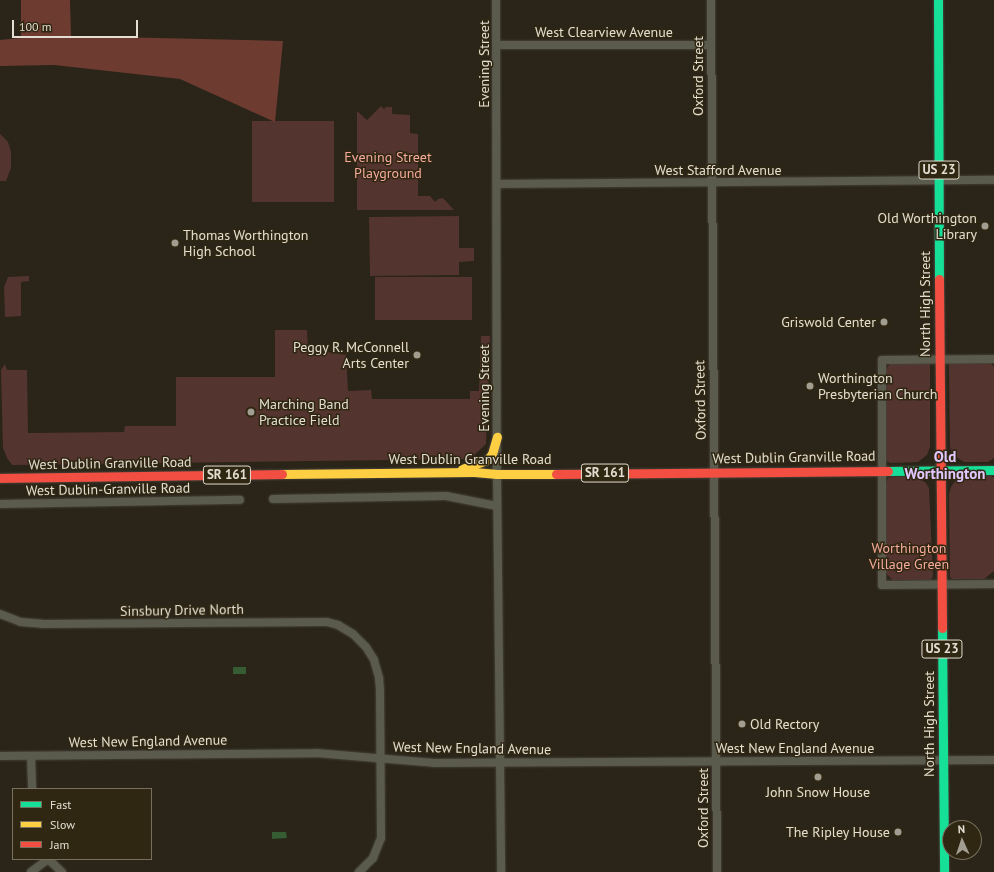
<!DOCTYPE html>
<html>
<head>
<meta charset="utf-8">
<style>
  body { margin:0 }
  #map { position:relative; width:994px; height:872px; overflow:hidden; background:#2a2419; font-family:"PT Sans",sans-serif }
  div>[style] { position:absolute }
  .green>* { inset:0; background:#54342e; transform-origin:0 0 }
  .forest>* { inset:0; background:#6e3b30 }
  .water>* { inset:0; background:#355c33; transform-origin:0 0 }
  .roads { filter:drop-shadow(0 0 1px #464138) drop-shadow(0 0 1px #464138) }
  .street>* { height:8px; margin:-4px; padding:0 4px; transform-origin:4px; border-radius:4px; background:#5a5b4c }
  .fast>* { height:9px; margin:-4.5px; padding:0 4.5px; transform-origin:4.5px; border-radius:4.5px; background:#16e098 }
  .slow>* { height:9px; margin:-4.5px; padding:0 4.5px; transform-origin:4.5px; border-radius:4.5px; background:#ffcf43 }
  .jam>* { height:9px; margin:-4.5px; padding:0 4.5px; transform-origin:4.5px; border-radius:4.5px; background:#f24e42 }
  .dots>* { width:11px; height:11px; translate:-50% -50%; box-sizing:border-box; border:2px solid #302713; border-radius:50% }
  span { translate:-50% -50%; white-space:nowrap; text-align:center; line-height:1.15; -webkit-text-stroke:3px #302713; paint-order:stroke }
  .shield-label span { padding:1px 3px; background:#302713; border:1px solid; border-radius:3px; -webkit-text-stroke-width:0 }
  .shield-label { font-size:13px; color:#e3ded1; font-weight:700 }
  .street-label { font-size:14px; color:#e3ded1 }
  .park-label { font-size:14px; color:#f5aa9c }
  .poi-label { font-size:14px; color:#e3ded1 }
  .right { translate:-100% -50%; text-align:right }
  .left { translate:0 -50%; text-align:left }
  .neighbourhood-label { font-size:15px; color:#e1c7fe; font-weight:700 }
  .legend { position:absolute; left:12px; top:788px; width:140px; height:72px; box-sizing:border-box; background:#302713; border:1px solid #78705f; margin:0; padding:5px 7px; list-style:none; font-size:12px; color:#e3ded1 }
  .legend li { display:flex; align-items:center; gap:8px; height:20px }
  .legend b { width:20px; border:1px solid #78705f }
  .north { position:absolute; left:942px; top:820px; width:40px; height:40px; box-sizing:border-box; background:#302713; border:1px solid #78705f; border-radius:50%; rotate:357deg; font-size:11px; font-weight:700; line-height:16px; text-align:center; color:#e3ded1 }
  .north::after { content:''; display:block; margin:auto; width:14px; height:18px; background:#a29d91; clip-path:polygon(50% 0,100% 100%,50% 72%,0 100%) }
  .scale { position:absolute; left:12px; top:20px; width:126px; height:18px; box-sizing:border-box; border:2px solid #e3ded1; border-top:0; padding-left:5px; font-size:12px; line-height:14px; white-space:nowrap; color:#e3ded1; -webkit-text-stroke:3px #302713; paint-order:stroke }
</style>
</head>
<body>
<div id="map">
  <div class="green">
    <i style="clip-path:polygon(381px 106px,384px 109px,386px 107px,392px 107px,392px 114px,410px 115px,410px 133px,418px 134px,418px 196px,430px 196px,435px 202px,438px 199px,443px 198px,454px 210px,357px 210px,357px 111px,367px 120px)"></i>
    <i style="left:252px;top:121px;width:82px;height:81px"></i>
    <i style="clip-path:polygon(0 134px,8px 142px,11px 152px,11px 168px,6px 181px,0 181px)"></i>
    <i style="clip-path:polygon(459px 216px,459px 248px,474px 248px,474px 261px,459px 262px,459px 275px,370px 276px,369px 217px)"></i>
    <i style="clip-path:polygon(29px 276px,29px 281px,21px 282px,21px 316px,5px 317px,4px 287px,8px 277px)"></i>
    <i style="left:472px;top:277px;width:43px;height:97px;rotate:90deg"></i>
    <i style="clip-path:polygon(275px 330px,307px 330px,308px 349px,346px 355px,348px 391px,371px 390px,372px 399px,470px 399px,470px 391px,479px 391px,481px 336px,490px 336px,486px 444px,470px 459px,12px 465px,7px 458px,3px 448px,1px 370px,5px 364px,7px 370px,27px 370px,28px 433px,124px 432px,125px 426px,176px 426px,176px 377px,275px 377px)"></i>
    <i style="clip-path:polygon(990px 362px,994px 367px,994px 458px,988px 462px,964px 462px,953px 455px,950px 447px,949px 363px)"></i>
    <i style="clip-path:polygon(891px 363px,929px 363px,930px 364px,930px 447px,927px 455px,918px 462px,890px 463px,886px 460px,886px 369px)"></i>
    <i style="clip-path:polygon(991px 476px,994px 478px,994px 571px,984px 579px,952px 579px,950px 577px,949px 494px,951px 487px,955px 481px,961px 477px)"></i>
    <i style="clip-path:polygon(891px 477px,917px 477px,926px 483px,929px 488px,933px 576px,931px 580px,892px 580px,886px 573px,886px 483px,888px 478px)"></i>
  </div>
  <div class="forest">
    <i style="clip-path:polygon(21px 0,70px 0,71px 36px,283px 41px,275px 122px,180px 79px,54px 65px,0 66px,0 40px,21px 38px)"></i>
  </div>
  <div class="water">
    <i style="left:233px;top:667px;width:13px;height:7px"></i>
    <i style="clip-path:polygon(272px 832px,286px 832px,287px 838px,272px 839px)"></i>
  </div>
  <div class="roads">
    <div class="street">
      <i style="left:496px;top:0;width:474px;rotate:89.9deg"></i>
      <i style="left:497px;top:474px;width:398px;rotate:89.4deg"></i>
      <i style="left:711px;top:0;width:872px;rotate:89.61deg"></i>
      <i style="left:497px;top:45px;width:214px"></i>
      <i style="left:497px;top:184px;width:497px;rotate:-0.5deg"></i>
      <i style="left:994px;top:359px;width:112px;rotate:179.5deg"></i>
      <i style="left:882px;top:360px;width:225px;rotate:90deg"></i>
      <i style="left:882px;top:585px;width:112px;rotate:-0.5deg"></i>
      <i style="left:273px;top:499px;width:173px;rotate:-1deg"></i>
      <i style="left:446px;top:496px;width:52px;rotate:11.1deg"></i>
      <i style="left:0;top:504px;width:240px;rotate:-1deg"></i>
      <i style="left:0;top:614px;width:22px;rotate:21deg"></i>
      <i style="left:21px;top:622px;width:21px;rotate:5deg"></i>
      <i style="left:42px;top:624px;width:285px;rotate:-0.4deg"></i>
      <i style="left:327px;top:622px;width:11px;rotate:15deg"></i>
      <i style="left:338px;top:625px;width:17px;rotate:31deg"></i>
      <i style="left:353px;top:634px;width:18px;rotate:45deg"></i>
      <i style="left:366px;top:647px;width:15px;rotate:58deg"></i>
      <i style="left:374px;top:660px;width:19px;rotate:74deg"></i>
      <i style="left:379px;top:678px;width:12px;rotate:85deg"></i>
      <i style="left:380px;top:690px;width:148px;rotate:89.6deg"></i>
      <i style="left:381px;top:838px;width:22px;rotate:112deg"></i>
      <i style="left:373px;top:858px;width:20px;rotate:135deg"></i>
      <i style="left:0;top:756px;width:316px;rotate:-0.5deg"></i>
      <i style="left:316px;top:753px;width:118px;rotate:4.8deg"></i>
      <i style="left:434px;top:763px;width:560px;rotate:-0.31deg"></i>
      <i style="left:31px;top:756px;width:33px;rotate:88deg"></i>
      <i style="left:31px;top:872px;width:21px;rotate:-37deg"></i>
      <i style="left:48px;top:859px;width:19px;rotate:43deg"></i>
    </div>
    <div class="fast">
      <i style="left:938px;top:0;width:279px;rotate:89.8deg"></i>
      <i style="left:888px;top:471px;width:106px;rotate:-0.5deg"></i>
      <i style="left:942px;top:628px;width:244px;rotate:89.5deg"></i>
    </div>
    <div class="slow">
      <i style="left:462px;top:469px;width:27px;rotate:-20deg"></i>
      <i style="left:487px;top:460px;width:8px;rotate:-50deg"></i>
      <i style="left:492px;top:454px;width:18px;rotate:-74deg"></i>
      <i style="left:282px;top:474px;width:192px;rotate:-0.6deg"></i>
      <i style="left:474px;top:472px;width:23px;rotate:5deg"></i>
      <i style="left:497px;top:474px;width:59px"></i>
    </div>
    <div class="jam">
      <i style="left:939px;top:279px;width:349px;rotate:89.5deg"></i>
      <i style="left:556px;top:474px;width:332px;rotate:-0.5deg"></i>
      <i style="left:0;top:478px;width:282px;rotate:-0.8deg"></i>
    </div>
  </div>
  <div class="dots">
    <i style="left:985px;top:226px;background:#a29d91"></i>
    <i style="left:175px;top:243px;background:#a29d91"></i>
    <i style="left:884px;top:322px;background:#a29d91"></i>
    <i style="left:417px;top:355px;background:#a29d91"></i>
    <i style="left:810px;top:386px;background:#a29d91"></i>
    <i style="left:251px;top:412px;background:#a29d91"></i>
    <i style="left:742px;top:724px;background:#a29d91"></i>
    <i style="left:818px;top:777px;background:#a29d91"></i>
    <i style="left:898px;top:832px;background:#a29d91"></i>
  </div>
  <div class="shield-label">
    <span style="left:939px;top:170px">US 23</span>
    <span style="left:605px;top:473px">SR 161</span>
    <span style="left:227px;top:475px">SR 161</span>
    <span style="left:942px;top:649px">US 23</span>
  </div>
  <div class="street-label">
    <span style="left:604px;top:32px">West Clearview Avenue</span>
    <span style="left:484px;top:64px;rotate:-90deg">Evening Street</span>
    <span style="left:698px;top:76px;rotate:-90deg">Oxford Street</span>
    <span style="left:718px;top:170px">West Stafford Avenue</span>
    <span style="left:925px;top:304px;rotate:-90deg">North High Street</span>
    <span style="left:484px;top:388px;rotate:-90deg">Evening Street</span>
    <span style="left:700px;top:400px;rotate:-91deg">Oxford Street</span>
    <span style="left:794px;top:457px;rotate:-1deg">West Dublin Granville Road</span>
    <span style="left:470px;top:459px">West Dublin Granville Road</span>
    <span style="left:110px;top:463px;rotate:-1deg">West Dublin Granville Road</span>
    <span style="left:108px;top:489px;rotate:-1deg">West Dublin-Granville Road</span>
    <span style="left:182px;top:610px;rotate:-1deg">Sinsbury Drive North</span>
    <span style="left:929px;top:724px;rotate:-90deg">North High Street</span>
    <span style="left:148px;top:741px;rotate:-1deg">West New England Avenue</span>
    <span style="left:472px;top:748px;rotate:1deg">West New England Avenue</span>
    <span style="left:795px;top:748px">West New England Avenue</span>
    <span style="left:703px;top:808px;rotate:-90deg">Oxford Street</span>
  </div>
  <div class="park-label">
    <span style="left:388px;top:165px">Evening Street<br>Playground</span>
    <span style="left:909px;top:556px">Worthington<br>Village Green</span>
  </div>
  <div class="poi-label">
    <span class="right" style="left:977px;top:226px">Old Worthington<br>Library</span>
    <span class="left" style="left:183px;top:243px">Thomas Worthington<br>High School</span>
    <span class="right" style="left:876px;top:322px">Griswold Center</span>
    <span class="right" style="left:409px;top:355px">Peggy R. McConnell<br>Arts Center</span>
    <span class="left" style="left:818px;top:386px">Worthington<br>Presbyterian Church</span>
    <span class="left" style="left:259px;top:412px">Marching Band<br>Practice Field</span>
    <span class="left" style="left:750px;top:724px">Old Rectory</span>
    <span style="left:818px;top:792px">John Snow House</span>
    <span class="right" style="left:890px;top:832px">The Ripley House</span>
  </div>
  <div class="neighbourhood-label">
    <span style="left:945px;top:465px">Old<br>Worthington</span>
  </div>
  <ul class="legend">
  <li><b style="height:5px;background:#16e098"></b>Fast</li>
  <li><b style="height:5px;background:#ffcf43"></b>Slow</li>
  <li><b style="height:5px;background:#f24e42"></b>Jam</li>
  </ul>
  <div class="north">N</div>
  <div class="scale">100 m</div>
</div>
</body>
</html>
